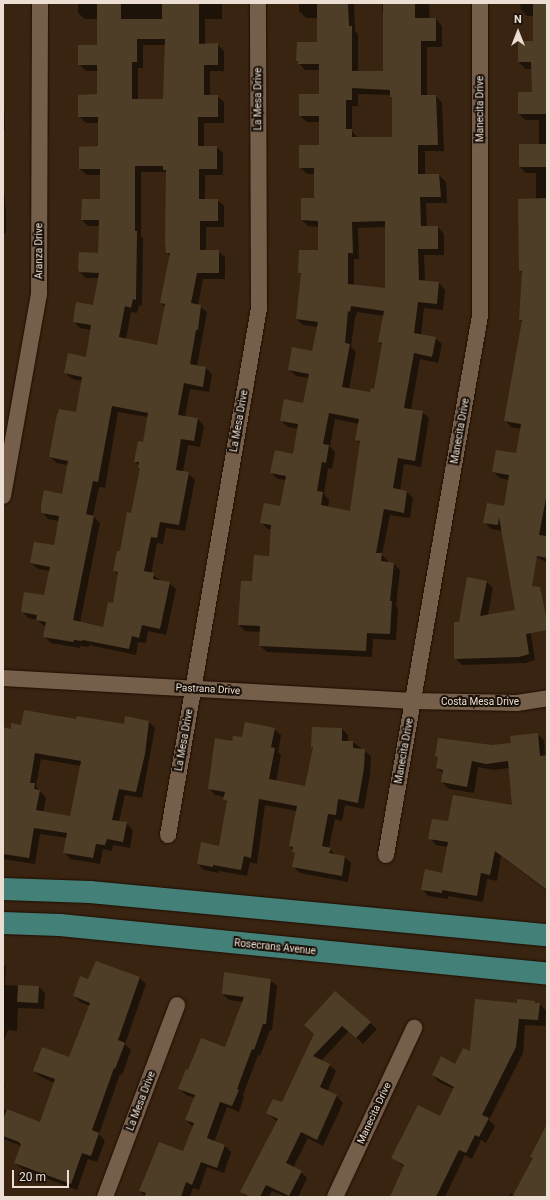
<!DOCTYPE html>
<html>
<head>
<meta charset="utf-8">
<style>
  body { margin:0 }
  #map { position:relative; width:550px; height:1200px; overflow:hidden; background:#392412; font-family:Roboto,sans-serif }
  div>[style] { position:absolute }
  .shadow>* { inset:0; background:#0007; transform-origin:0 0 }
  .building>* { inset:0; background:#4f3e27; transform-origin:0 0 }
  .roads { filter:drop-shadow(0 0 1px #1f0d00) drop-shadow(0 0 1px #1f0d00) }
  .minor>* { height:16px; margin:-8px; padding:0 8px; transform-origin:8px; border-radius:8px; background:#755e4a }
  .primary>* { height:22px; margin:-11px; padding:0 11px; transform-origin:11px; border-radius:11px; background:#438078 }
  span { translate:-50% -50%; white-space:nowrap; text-align:center; line-height:1.15; -webkit-text-stroke:4px #191008; paint-order:stroke }
  .street-label { font-size:10px; color:#ecded3 }
  .frame { position:absolute; inset:0; border:4px solid #ecded3; pointer-events:none }
  .north { position:absolute; left:498px; top:12px; width:40px; height:40px; -webkit-text-stroke:3px #191008; paint-order:stroke; rotate:0deg; font-size:11px; font-weight:700; line-height:16px; text-align:center; color:#ecded3 }
  .north::after { content:''; display:block; margin:auto; width:14px; height:18px; background:#ecded3; clip-path:polygon(50% 0,100% 100%,50% 72%,0 100%) }
  .scale { position:absolute; left:12px; top:1170px; width:57px; height:18px; box-sizing:border-box; border:2px solid #ecded3; border-top:0; padding-left:5px; font-size:12px; line-height:14px; white-space:nowrap; color:#ecded3; -webkit-text-stroke:3px #191008; paint-order:stroke }
</style>
</head>
<body>
<div id="map">
  <div class="shadow">
    <i style="left:3px;top:3px;width:1px;height:21px"></i>
    <i style="clip-path:polygon(evenodd,78px 3px,222px 3px,222px 19px,205px 19px,205px 45px,217px 44px,224px 51px,224px 71px,210px 71px,210px 96px,217px 96px,224px 102px,224px 123px,204px 123px,204px 147px,217px 147px,223px 153px,223px 175px,205px 175px,205px 200px,217px 200px,224px 206px,224px 227px,206px 227px,206px 251px,218px 251px,225px 257px,225px 279px,203px 279px,198px 305px,207px 312px,197px 366px,206px 368px,212px 374px,209px 392px,190px 389px,185px 417px,198px 419px,204px 426px,200px 447px,188px 445px,183px 472px,188px 473px,195px 480px,185px 531px,166px 528px,163px 544px,157px 543px,151px 574px,160px 580px,169px 583px,176px 589px,166px 635px,148px 631px,146px 643px,138px 642px,136px 655px,89px 645px,89px 647px,80px 646px,80px 648px,51px 643px,44px 636px,46px 627px,37px 620px,28px 618px,22px 611px,45px 596px,50px 571px,38px 569px,31px 563px,55px 546px,59px 521px,48px 519px,42px 512px,63px 495px,68px 465px,57px 463px,50px 457px,76px 413px,82px 381px,72px 379px,65px 373px,87px 358px,91px 330px,80px 328px,74px 322px,94px 306px,99px 278px,86px 278px,80px 272px,99px 254px,100px 226px,88px 226px,82px 220px,101px 200px,101px 175px,87px 175px,80px 169px,99px 147px,99px 123px,86px 123px,79px 116px,98px 95px,98px 71px,86px 71px,79px 64px,98px 46px,98px 19px,85px 19px,78px 13px,78px 3px,143px 45px,166px 45px,164px 100px,138px 100px,138px 68px,143px 68px,143px 45px,78px 3px,141px 172px,167px 172px,167px 253px,170px 256px,161px 303px,165px 307px,158px 347px,126px 339px,131px 312px,137px 313px,139px 305px,142px 306px,143px 238px,141px 236px,141px 172px,78px 3px,118px 412px,148px 417px,144px 444px,135px 461px,141px 469px,132px 514px,114px 571px,119px 575px,114px 604px,104px 629px,80px 623px,100px 523px,93px 516px,99px 487px,105px 488px,118px 412px)"></i>
    <i style="clip-path:polygon(evenodd,299px 3px,354px 3px,355px 31px,358px 34px,358px 72px,384px 72px,384px 13px,382px 11px,382px 3px,429px 3px,430px 19px,436px 19px,442px 26px,442px 47px,427px 47px,427px 96px,436px 96px,442px 103px,444px 151px,425px 151px,425px 175px,439px 175px,446px 182px,447px 203px,426px 203px,427px 227px,438px 227px,444px 234px,444px 255px,424px 255px,425px 282px,439px 283px,445px 290px,443px 310px,424px 308px,421px 335px,435px 338px,442px 344px,438px 363px,420px 359px,411px 410px,422px 412px,429px 418px,421px 467px,404px 464px,400px 491px,407px 492px,413px 498px,410px 518px,390px 515px,382px 555px,388px 561px,388px 563px,394px 564px,400px 570px,396px 606px,398px 608px,396px 640px,373px 639px,372px 657px,267px 652px,260px 646px,261px 632px,245px 631px,239px 625px,253px 582px,270px 557px,272px 529px,268px 529px,261px 522px,281px 507px,286px 480px,278px 479px,271px 473px,294px 455px,299px 429px,288px 427px,281px 421px,304px 404px,309px 378px,296px 376px,289px 370px,313px 352px,318px 327px,303px 325px,297px 319px,302px 275px,299px 272px,319px 251px,319px 227px,308px 226px,302px 220px,315px 199px,315px 174px,307px 174px,300px 167px,320px 146px,320px 122px,307px 122px,300px 116px,320px 95px,320px 70px,305px 70px,297px 61px,318px 43px,318px 18px,306px 18px,299px 11px,299px 3px,358px 94px,391px 95px,393px 99px,393px 138px,358px 138px,352px 131px,352px 106px,358px 106px,358px 94px,299px 3px,386px 227px,386px 290px,354px 286px,354px 259px,359px 259px,358px 228px,386px 227px,299px 3px,357px 312px,384px 316px,379px 342px,383px 346px,375px 390px,371px 393px,349px 389px,356px 352px,351px 347px,355px 317px,356px 317px,357px 312px,299px 3px,335px 419px,359px 424px,356px 439px,361px 444px,351px 512px,328px 507px,329px 500px,324px 494px,328px 468px,332px 469px,335px 452px,330px 447px,335px 419px)"></i>
    <i style="clip-path:polygon(520px 3px,547px 3px,547px 563px,539px 558px,513px 563px,502px 531px,491px 529px,484px 522px,504px 507px,509px 480px,500px 478px,493px 472px,517px 454px,522px 429px,511px 427px,505px 420px,522px 322px,520px 320px,523px 274px,520px 271px,536px 200px,536px 173px,526px 173px,520px 167px,539px 145px,539px 120px,525px 120px,519px 114px,519px 93px,533px 93px,532px 69px,525px 69px,519px 62px,519px 42px,534px 42px,534px 16px,527px 16px,521px 10px)"></i>
    <i style="clip-path:polygon(3px 80px,5px 130px,3px 130px)"></i>
    <i style="clip-path:polygon(3px 181px,6px 212px,6px 233px,3px 233px)"></i>
    <i style="clip-path:polygon(487px 582px,493px 588px,488px 615px,528px 616px,535px 660px,526px 663px,462px 665px,455px 658px,460px 623px)"></i>
    <i style="clip-path:polygon(evenodd,77px 720px,125px 725px,149px 722px,155px 728px,142px 798px,125px 795px,119px 822px,126px 823px,133px 830px,130px 848px,113px 845px,112px 851px,103px 849px,100px 864px,70px 859px,64px 852px,67px 838px,40px 834px,35px 864px,3px 859px,3px 728px,12px 730px,22px 726px,77px 720px,41px 759px,81px 766px,70px 817px,43px 813px,46px 798px,36px 786px,41px 759px)"></i>
    <i style="clip-path:polygon(274px 729px,281px 735px,278px 752px,281px 755px,276px 782px,306px 787px,313px 748px,312px 746px,342px 729px,348px 735px,348px 742px,353px 742px,371px 756px,370px 775px,364px 809px,345px 805px,342px 821px,335px 819px,329px 848px,336px 856px,345px 857px,351px 863px,348px 882px,300px 873px,293px 866px,295px 854px,290px 846px,297px 811px,265px 805px,257px 864px,250px 862px,247px 876px,219px 871px,219px 873px,204px 870px,198px 864px,220px 847px,228px 803px,224px 800px,225px 797px,215px 795px,209px 788px,232px 742px)"></i>
    <i style="clip-path:polygon(537px 734px,544px 740px,545px 756px,547px 756px,547px 891px,501px 856px,497px 881px,487px 879px,483px 902px,448px 896px,448px 899px,428px 896px,422px 889px,443px 874px,448px 847px,436px 845px,430px 838px,449px 822px,513px 807px,509px 768px,493px 770px,478px 767px,474px 793px,449px 789px,442px 782px,444px 774px,437px 768px,439px 758px,436px 756px,512px 744px)"></i>
    <i style="clip-path:polygon(3px 963px,6px 967px,5px 985px,39px 987px,45px 993px,44px 1009px,18px 1008px,17px 1031px,8px 1030px,3px 1043px)"></i>
    <i style="clip-path:polygon(97px 963px,140px 978px,146px 984px,125px 1044px,131px 1050px,122px 1075px,120px 1074px,99px 1134px,105px 1141px,97px 1162px,88px 1159px,77px 1190px,22px 1169px,15px 1163px,22px 1146px,3px 1139px,3px 1109px,41px 1123px,55px 1083px,41px 1077px,34px 1071px,70px 1058px,90px 1006px,80px 1002px,74px 996px,89px 980px)"></i>
    <i style="clip-path:polygon(270px 980px,277px 986px,272px 1030px,270px 1030px,260px 1056px,258px 1055px,243px 1095px,244px 1097px,239px 1112px,227px 1107px,214px 1142px,225px 1146px,231px 1152px,224px 1173px,207px 1167px,199px 1190px,193px 1188px,190px 1197px,145px 1197px,140px 1191px,184px 1152px,193px 1127px,186px 1120px,195px 1098px,186px 1095px,179px 1088px,189px 1071px,226px 1048px,243px 1002px,229px 1000px,223px 994px)"></i>
    <i style="clip-path:polygon(335px 993px,377px 1029px,363px 1044px,349px 1031px,321px 1061px,329px 1065px,336px 1071px,327px 1092px,337px 1096px,343px 1103px,323px 1146px,308px 1138px,293px 1168px,301px 1172px,307px 1178px,298px 1197px,286px 1197px,272px 1191px,269px 1197px,246px 1197px,241px 1192px,278px 1122px,267px 1113px,282px 1103px)"></i>
    <i style="clip-path:polygon(535px 1002px,540px 1004px,546px 1011px,545px 1026px,525px 1025px,523px 1053px,489px 1120px,495px 1126px,486px 1143px,481px 1140px,472px 1159px,465px 1155px,445px 1197px,391px 1197px,404px 1167px,393px 1158px,440px 1117px,454px 1089px,439px 1082px,433px 1075px,455px 1065px,470px 1052px,518px 1004px)"></i>
    <i style="clip-path:polygon(3px 1083px,5px 1085px,3px 1091px)"></i>
    <i style="clip-path:polygon(547px 1131px,547px 1197px,508px 1197px,511px 1193px,514px 1195px,534px 1159px,531px 1157px)"></i>
  </div>
  <div class="building">
    <i style="clip-path:polygon(evenodd,97px 3px,121px 3px,121px 19px,162px 19px,162px 3px,199px 3px,199px 44px,218px 43px,218px 65px,204px 65px,204px 95px,218px 95px,218px 117px,198px 117px,198px 146px,217px 146px,217px 169px,199px 169px,199px 199px,218px 199px,218px 221px,200px 221px,200px 250px,219px 250px,219px 273px,197px 273px,191px 303px,201px 305px,198px 330px,196px 330px,190px 364px,206px 367px,203px 387px,184px 383px,178px 415px,198px 418px,194px 441px,181px 439px,176px 470px,189px 472px,179px 525px,160px 522px,157px 538px,151px 537px,144px 571px,154px 573px,153px 579px,170px 582px,160px 629px,142px 625px,139px 638px,132px 636px,129px 649px,83px 640px,82px 641px,74px 640px,73px 642px,43px 637px,46px 622px,36px 620px,37px 615px,21px 612px,24px 592px,44px 595px,50px 567px,30px 563px,34px 542px,54px 545px,59px 516px,41px 513px,41px 506px,44px 490px,62px 494px,68px 461px,49px 457px,57px 414px,58px 414px,59px 409px,76px 412px,82px 377px,64px 373px,68px 353px,86px 357px,91px 325px,73px 322px,76px 302px,93px 305px,99px 273px,79px 272px,78px 268px,79px 252px,98px 253px,99px 220px,81px 220px,82px 199px,100px 199px,100px 169px,79px 169px,79px 147px,98px 146px,98px 117px,78px 117px,78px 95px,97px 94px,97px 65px,78px 65px,78px 45px,97px 45px,97px 3px,137px 39px,165px 39px,163px 99px,132px 99px,132px 62px,137px 62px,137px 39px,97px 3px,135px 166px,163px 166px,163px 170px,166px 170px,165px 241px,166px 253px,170px 253px,160px 303px,165px 304px,157px 345px,119px 337px,125px 306px,131px 308px,133px 299px,136px 300px,137px 231px,135px 231px,135px 166px,97px 3px,112px 406px,148px 413px,143px 442px,138px 441px,134px 462px,139px 462px,138px 468px,140px 468px,131px 513px,127px 512px,120px 551px,117px 551px,113px 571px,118px 572px,113px 603px,108px 602px,103px 627px,73px 620px,94px 516px,86px 514px,93px 481px,98px 482px,112px 406px)"></i>
    <i style="clip-path:polygon(evenodd,317px 3px,348px 3px,349px 26px,352px 26px,352px 71px,383px 71px,383px 3px,415px 3px,415px 18px,436px 18px,436px 41px,421px 41px,421px 95px,436px 95px,438px 145px,418px 145px,418px 174px,439px 174px,441px 197px,420px 197px,421px 226px,438px 226px,438px 249px,418px 249px,419px 280px,439px 282px,437px 304px,418px 302px,414px 333px,436px 337px,432px 357px,414px 353px,404px 408px,423px 411px,415px 461px,398px 458px,393px 488px,407px 491px,404px 513px,384px 509px,376px 553px,382px 553px,381px 561px,394px 563px,390px 601px,392px 601px,390px 634px,367px 633px,366px 651px,259px 646px,260px 626px,238px 625px,241px 581px,252px 581px,254px 555px,269px 556px,271px 525px,260px 523px,264px 503px,280px 506px,286px 476px,270px 473px,275px 450px,293px 454px,298px 424px,280px 421px,284px 399px,303px 403px,309px 374px,288px 370px,292px 347px,312px 351px,318px 322px,296px 319px,301px 273px,298px 273px,299px 250px,318px 250px,318px 221px,301px 220px,301px 198px,314px 198px,314px 168px,299px 168px,299px 145px,319px 145px,319px 116px,299px 116px,299px 94px,319px 94px,319px 64px,298px 64px,298px 61px,296px 61px,297px 42px,317px 42px,317px 3px,352px 88px,390px 90px,390px 97px,392px 97px,392px 137px,352px 137px,352px 129px,346px 129px,346px 100px,352px 100px,352px 88px,317px 3px,385px 221px,385px 288px,348px 284px,348px 253px,353px 253px,352px 222px,385px 221px,317px 3px,351px 306px,384px 311px,378px 342px,382px 343px,374px 389px,371px 388px,370px 392px,342px 387px,350px 344px,345px 343px,348px 311px,350px 312px,351px 306px,317px 3px,329px 413px,359px 419px,355px 440px,360px 441px,350px 511px,321px 505px,323px 492px,317px 491px,322px 462px,326px 463px,329px 445px,323px 444px,329px 413px)"></i>
    <i style="clip-path:polygon(533px 3px,547px 3px,547px 114px,518px 114px,518px 92px,532px 92px,531px 62px,518px 62px,518px 41px,533px 41px)"></i>
    <i style="left:519px;top:144px;width:28px;height:23px"></i>
    <i style="clip-path:polygon(547px 198px,547px 493px,539px 535px,547px 536px,547px 558px,537px 556px,532px 586px,540px 587px,547px 621px,547px 630px,526px 634px,529px 654px,519px 657px,454px 659px,454px 622px,459px 622px,467px 577px,487px 581px,480px 616px,515px 610px,499px 517px,498px 525px,483px 523px,487px 503px,504px 506px,509px 475px,492px 472px,496px 450px,516px 453px,521px 424px,504px 421px,522px 320px,519px 320px,522px 271px,519px 271px,518px 199px)"></i>
    <i style="clip-path:polygon(evenodd,24px 710px,76px 719px,77px 716px,124px 724px,125px 716px,149px 721px,145px 754px,136px 792px,119px 789px,112px 820px,127px 822px,123px 842px,107px 839px,105px 845px,96px 844px,93px 858px,63px 853px,67px 833px,34px 828px,29px 858px,3px 854px,3px 727px,11px 729px,11px 723px,21px 725px,24px 710px,35px 753px,81px 761px,70px 816px,36px 810px,40px 790px,34px 789px,35px 783px,30px 783px,35px 753px)"></i>
    <i style="clip-path:polygon(245px 722px,275px 728px,271px 747px,275px 748px,269px 779px,305px 786px,313px 747px,311px 747px,312px 727px,342px 728px,342px 741px,353px 741px,353px 748px,365px 749px,364px 768px,358px 803px,338px 799px,336px 815px,328px 814px,322px 846px,331px 848px,329px 853px,345px 856px,342px 876px,292px 867px,295px 853px,292px 852px,293px 847px,289px 846px,297px 806px,259px 799px,251px 858px,244px 856px,241px 870px,213px 865px,213px 867px,197px 864px,201px 842px,219px 846px,227px 801px,223px 800px,225px 792px,208px 789px,215px 738px,232px 741px,233px 736px,242px 737px)"></i>
    <i style="clip-path:polygon(538px 733px,540px 756px,547px 755px,547px 890px,495px 851px,490px 875px,481px 873px,477px 896px,442px 890px,442px 893px,421px 890px,425px 869px,442px 873px,448px 842px,428px 839px,432px 819px,448px 821px,453px 795px,512px 805px,508px 761px,486px 764px,472px 761px,467px 787px,441px 782px,443px 770px,436px 768px,438px 757px,435px 756px,438px 738px,492px 745px,511px 743px,510px 736px)"></i>
    <i style="clip-path:polygon(96px 961px,140px 977px,118px 1040px,125px 1043px,115px 1069px,114px 1068px,92px 1130px,99px 1133px,91px 1156px,82px 1153px,71px 1184px,14px 1163px,21px 1145px,19px 1142px,3px 1136px,3px 1120px,7px 1109px,40px 1122px,55px 1079px,33px 1071px,42px 1047px,69px 1057px,90px 1003px,73px 996px,80px 976px,88px 979px)"></i>
    <i style="clip-path:polygon(224px 972px,271px 979px,266px 1024px,263px 1024px,254px 1050px,252px 1049px,237px 1089px,239px 1090px,232px 1106px,220px 1102px,207px 1138px,225px 1145px,217px 1168px,201px 1162px,192px 1185px,186px 1182px,181px 1197px,144px 1197px,146px 1193px,139px 1191px,159px 1142px,183px 1151px,194px 1123px,185px 1120px,195px 1095px,178px 1089px,186px 1069px,188px 1070px,201px 1038px,225px 1047px,244px 997px,222px 994px)"></i>
    <i style="left:18px;top:985px;width:21px;height:17px;rotate:3deg"></i>
    <i style="clip-path:polygon(335px 991px,371px 1022px,356px 1038px,342px 1026px,313px 1056px,330px 1064px,320px 1087px,337px 1095px,317px 1140px,301px 1132px,286px 1163px,302px 1171px,289px 1196px,266px 1185px,260px 1197px,250px 1197px,240px 1192px,278px 1119px,266px 1113px,273px 1099px,282px 1102px,314px 1034px,304px 1025px)"></i>
    <i style="clip-path:polygon(475px 999px,517px 1003px,517px 999px,535px 1001px,535px 1003px,540px 1003px,538px 1020px,519px 1019px,516px 1047px,482px 1115px,489px 1118px,479px 1137px,475px 1135px,466px 1153px,459px 1150px,436px 1197px,390px 1197px,404px 1165px,391px 1158px,418px 1105px,440px 1116px,454px 1087px,432px 1075px,441px 1056px,455px 1064px,463px 1048px,470px 1051px)"></i>
    <i style="clip-path:polygon(547px 1124px,547px 1197px,512px 1197px,533px 1158px,530px 1157px)"></i>
  </div>
  <div class="roads">
    <div class="minor">
      <i style="left:3px;top:496px;width:205px;rotate:-79.9deg"></i>
      <i style="left:39px;top:294px;width:291px;rotate:-89.8deg"></i>
      <i style="left:3px;top:678px;width:411px;rotate:3.2deg"></i>
      <i style="left:413px;top:701px;width:104px;rotate:1.1deg"></i>
      <i style="left:517px;top:703px;width:30px;rotate:-9deg"></i>
      <i style="left:168px;top:835px;width:535px;rotate:-80.2deg"></i>
      <i style="left:259px;top:308px;width:305px;rotate:-90.2deg"></i>
      <i style="left:386px;top:855px;width:547px;rotate:-80.11deg"></i>
      <i style="left:480px;top:316px;width:313px;rotate:-90deg"></i>
      <i style="left:105px;top:1197px;width:205px;rotate:-69.4deg"></i>
      <i style="left:335px;top:1197px;width:187px;rotate:-64.9deg"></i>
    </div>
    <div class="primary">
      <i style="left:3px;top:889px;width:87px;rotate:2deg"></i>
      <i style="left:90px;top:892px;width:459px;rotate:5.4deg"></i>
      <i style="left:3px;top:923px;width:57px;rotate:2deg"></i>
      <i style="left:60px;top:925px;width:489px;rotate:5.7deg"></i>
    </div>
  </div>
  <div class="street-label">
    <span style="left:258px;top:99px;rotate:-90deg">La Mesa Drive</span>
    <span style="left:480px;top:109px;rotate:-90deg">Manecita Drive</span>
    <span style="left:39px;top:251px;rotate:-90deg">Aranza Drive</span>
    <span style="left:239px;top:421px;rotate:-80deg">La Mesa Drive</span>
    <span style="left:460px;top:431px;rotate:-80deg">Manecita Drive</span>
    <span style="left:208px;top:689px;rotate:3deg">Pastrana Drive</span>
    <span style="left:480px;top:702px">Costa Mesa Drive</span>
    <span style="left:184px;top:740px;rotate:-80deg">La Mesa Drive</span>
    <span style="left:404px;top:751px;rotate:-80deg">Manecita Drive</span>
    <span style="left:275px;top:947px;rotate:6deg">Rosecrans Avenue</span>
    <span style="left:141px;top:1101px;rotate:-69deg">La Mesa Drive</span>
    <span style="left:374px;top:1113px;rotate:-65deg">Manecita Drive</span>
  </div>
  <div class="frame"></div>
  <div class="north">N</div>
  <div class="scale">20 m</div>
</div>
</body>
</html>
